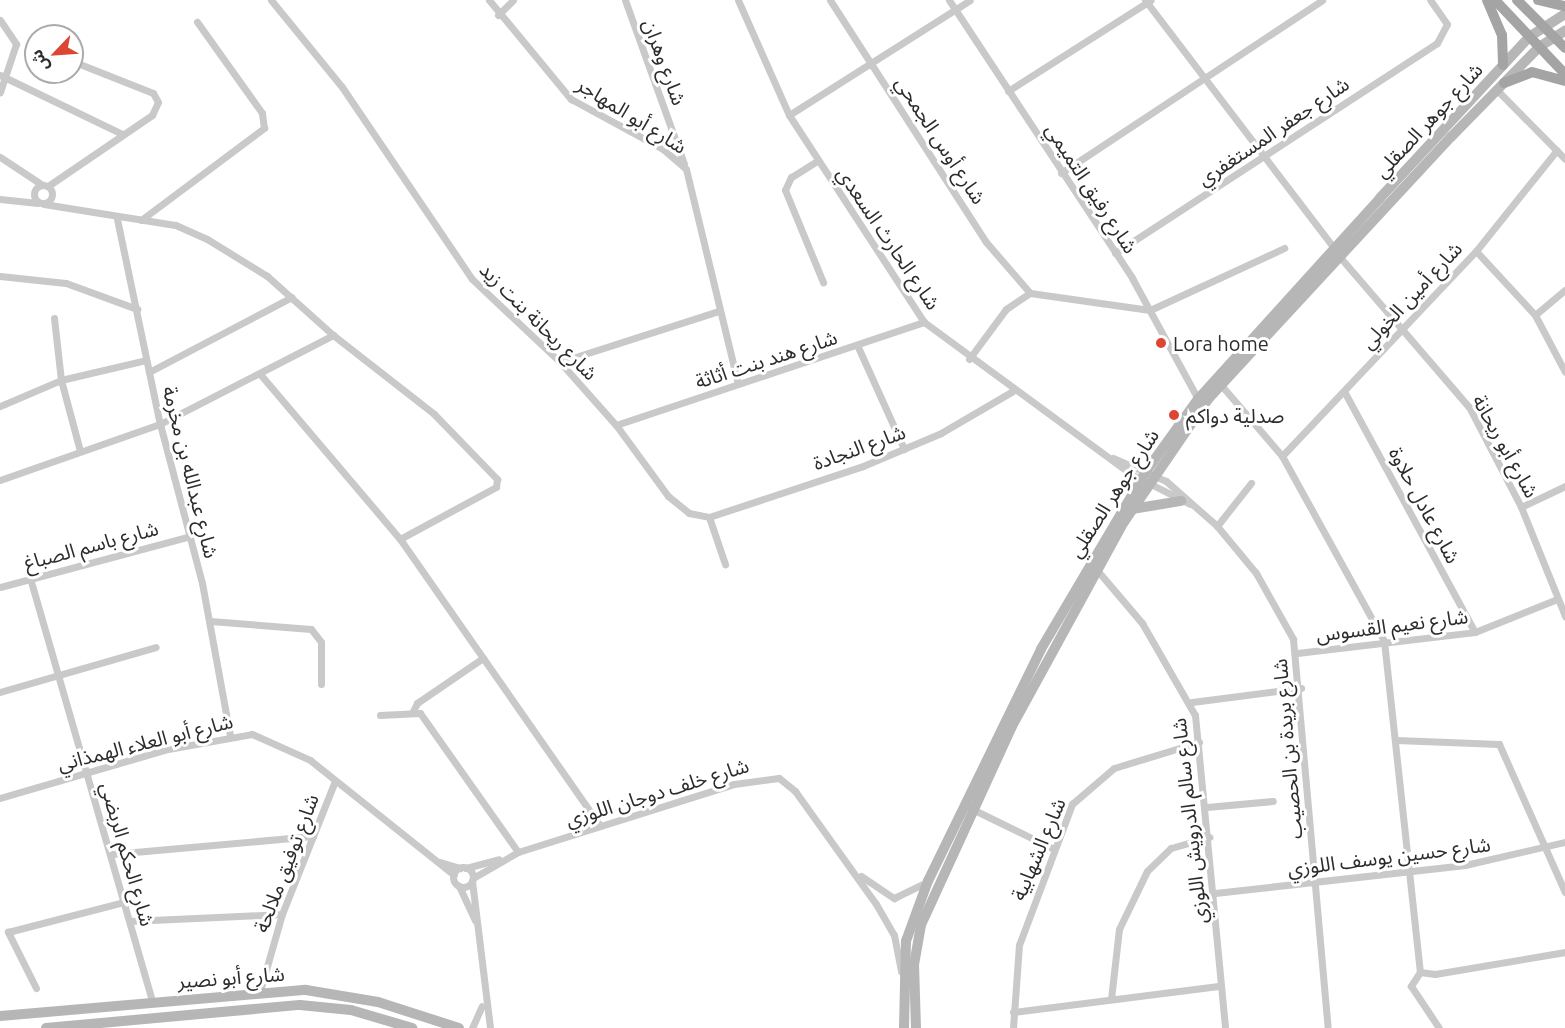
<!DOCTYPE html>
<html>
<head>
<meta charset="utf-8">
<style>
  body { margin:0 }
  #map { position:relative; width:1565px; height:1028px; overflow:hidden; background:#fff; font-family:Ubuntu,"Noto Sans Arabic",sans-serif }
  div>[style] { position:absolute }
  .street>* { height:7px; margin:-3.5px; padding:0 3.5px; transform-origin:3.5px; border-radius:3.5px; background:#c9c9c9 }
  .street>.ring { margin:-3.5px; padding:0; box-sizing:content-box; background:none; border:7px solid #c9c9c9; border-radius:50% }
  .secondary>* { height:10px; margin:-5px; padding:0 5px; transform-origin:5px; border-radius:5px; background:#b6b6b6 }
  .primary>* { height:10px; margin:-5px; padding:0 5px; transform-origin:5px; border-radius:5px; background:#a4a4a4 }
  .dots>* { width:16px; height:16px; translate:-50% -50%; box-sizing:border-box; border:3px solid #fff; border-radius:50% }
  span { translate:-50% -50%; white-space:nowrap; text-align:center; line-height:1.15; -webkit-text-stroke:6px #fff; paint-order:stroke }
  .street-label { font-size:20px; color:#2c2c2c }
  .poi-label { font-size:20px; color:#2c2c2c }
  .left { translate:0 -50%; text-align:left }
  .north { position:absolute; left:24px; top:24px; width:60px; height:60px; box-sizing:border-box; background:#fff; border:2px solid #ababab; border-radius:50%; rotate:245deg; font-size:16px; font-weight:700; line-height:24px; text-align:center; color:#2c2c2c }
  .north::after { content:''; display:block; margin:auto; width:21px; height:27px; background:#db4635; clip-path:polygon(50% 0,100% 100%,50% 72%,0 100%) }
</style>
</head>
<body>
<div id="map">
  <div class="street">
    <i style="left:271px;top:0;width:112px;rotate:50.8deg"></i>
    <i style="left:342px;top:87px;width:232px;rotate:55.9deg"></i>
    <i style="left:472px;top:279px;width:121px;rotate:43.3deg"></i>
    <i style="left:560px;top:362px;width:84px;rotate:48.4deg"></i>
    <i style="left:616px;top:425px;width:88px;rotate:53.8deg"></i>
    <i style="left:668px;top:496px;width:27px;rotate:39deg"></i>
    <i style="left:689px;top:513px;width:20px;rotate:11deg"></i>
    <i style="left:709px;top:517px;width:162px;rotate:-18.3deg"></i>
    <i style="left:863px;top:466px;width:85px;rotate:-22.9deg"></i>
    <i style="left:941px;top:433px;width:83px;rotate:-30.3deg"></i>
    <i style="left:489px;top:0;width:129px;rotate:50.4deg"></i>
    <i style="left:571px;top:99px;width:105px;rotate:28.5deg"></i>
    <i style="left:663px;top:149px;width:30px;rotate:41deg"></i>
    <i style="left:686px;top:169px;width:221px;rotate:76.4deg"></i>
    <i style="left:625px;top:0;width:174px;rotate:70.2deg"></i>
    <i style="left:738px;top:0;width:126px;rotate:66.1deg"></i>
    <i style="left:789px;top:115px;width:247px;rotate:56.9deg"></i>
    <i style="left:924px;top:322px;width:257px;rotate:36.3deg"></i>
    <i style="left:1131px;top:474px;width:66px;rotate:27deg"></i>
    <i style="left:830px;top:0;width:288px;rotate:57.2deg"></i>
    <i style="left:986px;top:242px;width:67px;rotate:49.2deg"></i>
    <i style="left:1030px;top:293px;width:121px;rotate:8.1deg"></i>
    <i style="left:1150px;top:310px;width:148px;rotate:-24.8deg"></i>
    <i style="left:949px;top:0;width:333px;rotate:56.6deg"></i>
    <i style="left:1132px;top:278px;width:138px;rotate:61.4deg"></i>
    <i style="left:1145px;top:0;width:312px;rotate:52.7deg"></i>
    <i style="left:498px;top:15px;width:21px;rotate:-45deg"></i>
    <i style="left:0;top:20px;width:29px;rotate:56deg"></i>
    <i style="left:16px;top:44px;width:51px;rotate:108.4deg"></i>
    <i style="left:0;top:75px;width:136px;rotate:25.8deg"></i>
    <i style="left:1497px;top:90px;width:97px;rotate:45.4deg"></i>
    <i style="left:1008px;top:91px;width:169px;rotate:-32.5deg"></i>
    <i style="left:789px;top:115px;width:214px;rotate:-32.4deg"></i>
    <i style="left:0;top:157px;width:49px;rotate:33.4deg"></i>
    <i style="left:817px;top:161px;width:31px;rotate:148deg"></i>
    <i style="left:791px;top:177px;width:14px;rotate:115deg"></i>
    <i style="left:785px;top:190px;width:100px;rotate:67.6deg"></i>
    <i style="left:1061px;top:173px;width:313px;rotate:-33.5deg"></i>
    <i class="ring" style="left:34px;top:185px;width:11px;height:11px"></i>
    <i style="left:48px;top:186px;width:126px;rotate:-34.3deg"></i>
    <i style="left:152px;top:115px;width:14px;rotate:-65deg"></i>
    <i style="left:158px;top:102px;width:10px;rotate:-119deg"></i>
    <i style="left:153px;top:93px;width:87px;rotate:-158.4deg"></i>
    <i style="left:0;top:199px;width:38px;rotate:6deg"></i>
    <i style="left:117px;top:219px;width:209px;rotate:78.2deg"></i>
    <i style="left:160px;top:424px;width:164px;rotate:75.2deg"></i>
    <i style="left:202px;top:583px;width:155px;rotate:79.6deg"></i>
    <i style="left:141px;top:220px;width:154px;rotate:-36.8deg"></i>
    <i style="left:264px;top:128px;width:15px;rotate:-98deg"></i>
    <i style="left:262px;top:113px;width:112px;rotate:-125.5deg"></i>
    <i style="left:1476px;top:251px;width:87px;rotate:47.3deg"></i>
    <i style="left:1535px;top:315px;width:64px;rotate:62.2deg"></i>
    <i style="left:1115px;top:253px;width:384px;rotate:-33.1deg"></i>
    <i style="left:1437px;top:43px;width:21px;rotate:-62deg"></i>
    <i style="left:1447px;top:24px;width:29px;rotate:-125deg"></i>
    <i style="left:1339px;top:256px;width:199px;rotate:49.3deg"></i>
    <i style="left:1469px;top:407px;width:113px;rotate:62.5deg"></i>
    <i style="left:1521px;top:507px;width:118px;rotate:68deg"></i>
    <i style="left:0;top:276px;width:66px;rotate:6.1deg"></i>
    <i style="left:66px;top:283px;width:76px;rotate:20.1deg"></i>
    <i style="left:1535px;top:315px;width:39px;rotate:-40deg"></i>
    <i style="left:54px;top:318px;width:62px;rotate:83.6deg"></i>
    <i style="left:61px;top:380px;width:73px;rotate:75deg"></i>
    <i style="left:333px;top:335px;width:128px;rotate:38deg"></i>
    <i style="left:434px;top:414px;width:91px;rotate:45.9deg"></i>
    <i style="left:497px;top:479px;width:8px;rotate:97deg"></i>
    <i style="left:496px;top:487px;width:109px;rotate:151.6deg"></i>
    <i style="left:858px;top:347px;width:112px;rotate:65.7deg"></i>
    <i style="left:969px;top:359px;width:62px;rotate:-53.5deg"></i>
    <i style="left:1006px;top:309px;width:29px;rotate:-34deg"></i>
    <i style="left:560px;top:362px;width:167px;rotate:-17.8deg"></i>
    <i style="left:149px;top:372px;width:161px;rotate:-27.7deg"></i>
    <i style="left:260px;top:374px;width:216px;rotate:49.7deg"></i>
    <i style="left:400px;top:539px;width:350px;rotate:55.1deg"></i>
    <i style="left:1221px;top:385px;width:94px;rotate:49.3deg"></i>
    <i style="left:1282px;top:456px;width:211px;rotate:61.1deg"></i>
    <i style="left:1384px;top:641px;width:333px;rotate:83.8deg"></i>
    <i style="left:1420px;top:972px;width:15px;rotate:8deg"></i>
    <i style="left:1435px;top:974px;width:132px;rotate:-9.6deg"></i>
    <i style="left:1345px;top:393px;width:272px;rotate:61.5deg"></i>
    <i style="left:0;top:406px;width:66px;rotate:-23.1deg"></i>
    <i style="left:61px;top:380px;width:87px;rotate:-13.2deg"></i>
    <i style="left:616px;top:425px;width:325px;rotate:-18.5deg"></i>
    <i style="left:1282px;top:456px;width:282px;rotate:-46.6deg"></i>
    <i style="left:1476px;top:251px;width:129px;rotate:-51.3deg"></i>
    <i style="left:1113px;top:458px;width:58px;rotate:23.5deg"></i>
    <i style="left:1166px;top:481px;width:68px;rotate:41.4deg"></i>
    <i style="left:1217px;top:526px;width:61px;rotate:50.3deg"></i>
    <i style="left:1256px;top:573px;width:76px;rotate:60.7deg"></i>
    <i style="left:1293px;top:639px;width:391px;rotate:84.9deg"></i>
    <i style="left:0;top:480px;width:170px;rotate:-19.3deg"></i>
    <i style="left:160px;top:424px;width:195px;rotate:-27.2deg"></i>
    <i style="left:333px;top:335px;width:89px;rotate:-138.2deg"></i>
    <i style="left:267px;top:276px;width:70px;rotate:-148.3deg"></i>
    <i style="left:207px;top:239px;width:35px;rotate:-156deg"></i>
    <i style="left:175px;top:225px;width:133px;rotate:-170.9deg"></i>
    <i style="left:1521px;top:507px;width:49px;rotate:-25.5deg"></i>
    <i style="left:709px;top:517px;width:50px;rotate:71.2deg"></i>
    <i style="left:1217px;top:526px;width:55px;rotate:-51.7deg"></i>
    <i style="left:1097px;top:570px;width:70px;rotate:49.7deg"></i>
    <i style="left:1142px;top:623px;width:106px;rotate:60.1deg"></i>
    <i style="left:1195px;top:715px;width:314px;rotate:84.5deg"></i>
    <i style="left:30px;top:578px;width:440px;rotate:73.9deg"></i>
    <i style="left:0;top:587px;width:197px;rotate:-15deg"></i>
    <i style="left:210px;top:621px;width:101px;rotate:4.5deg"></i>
    <i style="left:311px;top:629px;width:16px;rotate:52deg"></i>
    <i style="left:321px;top:642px;width:42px;rotate:90deg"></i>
    <i style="left:1297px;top:653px;width:179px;rotate:-6.7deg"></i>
    <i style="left:1475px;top:632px;width:88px;rotate:-21.9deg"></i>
    <i style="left:0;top:692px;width:162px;rotate:-16.1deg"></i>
    <i style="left:1192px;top:702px;width:110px;rotate:-7.3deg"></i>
    <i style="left:413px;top:711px;width:9px;rotate:-63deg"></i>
    <i style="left:417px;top:703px;width:80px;rotate:-34.3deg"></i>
    <i style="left:380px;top:715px;width:40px;rotate:-2.9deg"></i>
    <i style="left:420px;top:713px;width:170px;rotate:54.8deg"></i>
    <i style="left:1396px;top:740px;width:103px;rotate:2.2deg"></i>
    <i style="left:1499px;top:744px;width:162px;rotate:66deg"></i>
    <i style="left:0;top:798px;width:175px;rotate:-16.3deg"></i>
    <i style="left:168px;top:749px;width:85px;rotate:-10.1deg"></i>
    <i style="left:252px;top:734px;width:64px;rotate:24.1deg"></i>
    <i style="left:310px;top:760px;width:184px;rotate:38.6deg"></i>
    <i style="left:1207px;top:807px;width:66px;rotate:-5.2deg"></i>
    <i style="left:970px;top:808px;width:91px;rotate:26deg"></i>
    <i style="left:112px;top:854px;width:202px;rotate:-5.1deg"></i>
    <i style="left:440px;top:862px;width:21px;rotate:17deg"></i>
    <i class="ring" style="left:453px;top:867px;width:13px;height:13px"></i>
    <i style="left:466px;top:868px;width:34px;rotate:-15deg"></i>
    <i style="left:861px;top:876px;width:40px;rotate:34deg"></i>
    <i style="left:894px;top:898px;width:34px;rotate:-26deg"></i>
    <i style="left:473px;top:878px;width:52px;rotate:-30deg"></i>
    <i style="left:518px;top:852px;width:226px;rotate:-17.5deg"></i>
    <i style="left:734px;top:784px;width:45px;rotate:-7.6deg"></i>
    <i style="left:779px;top:778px;width:21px;rotate:39deg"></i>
    <i style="left:795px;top:791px;width:139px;rotate:54.4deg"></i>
    <i style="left:876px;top:904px;width:36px;rotate:60deg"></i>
    <i style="left:894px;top:935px;width:37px;rotate:79deg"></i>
    <i style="left:472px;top:881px;width:148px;rotate:83deg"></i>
    <i style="left:459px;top:886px;width:38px;rotate:65deg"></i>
    <i style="left:1215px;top:893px;width:252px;rotate:-6.4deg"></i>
    <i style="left:1465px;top:865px;width:103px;rotate:-13deg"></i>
    <i style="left:130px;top:921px;width:152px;rotate:-2.6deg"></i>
    <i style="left:1420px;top:972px;width:17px;rotate:123deg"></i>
    <i style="left:1411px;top:986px;width:50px;rotate:56.3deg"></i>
    <i style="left:36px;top:988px;width:63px;rotate:-116.6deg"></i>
    <i style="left:8px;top:932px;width:120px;rotate:-14.5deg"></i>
    <i style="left:260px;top:991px;width:80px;rotate:-74.1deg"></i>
    <i style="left:282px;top:914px;width:143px;rotate:-68.3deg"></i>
    <i style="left:1111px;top:999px;width:70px;rotate:-83.5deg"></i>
    <i style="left:1119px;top:929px;width:64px;rotate:-64.2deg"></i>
    <i style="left:1147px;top:871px;width:33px;rotate:-44deg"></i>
    <i style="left:1171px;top:848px;width:40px;rotate:-16deg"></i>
    <i style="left:1013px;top:1012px;width:209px;rotate:-7.2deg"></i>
    <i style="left:472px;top:1028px;width:24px;rotate:-66deg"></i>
    <i style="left:1013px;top:1028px;width:83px;rotate:-85.9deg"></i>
    <i style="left:1019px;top:945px;width:151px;rotate:-69.4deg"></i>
    <i style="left:1072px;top:804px;width:55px;rotate:-40.6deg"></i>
    <i style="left:1114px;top:768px;width:89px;rotate:-17deg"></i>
  </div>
  <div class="secondary">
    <i style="left:1132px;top:509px;width:50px;rotate:-9.3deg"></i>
    <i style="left:0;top:1016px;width:307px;rotate:-4.9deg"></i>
    <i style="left:306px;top:990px;width:73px;rotate:9.5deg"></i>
    <i style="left:378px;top:1002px;width:85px;rotate:17.8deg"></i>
    <i style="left:46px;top:1028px;width:255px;rotate:-5.2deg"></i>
    <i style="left:300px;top:1005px;width:51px;rotate:5.6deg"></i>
    <i style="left:351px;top:1010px;width:64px;rotate:16.4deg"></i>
    <i style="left:904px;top:1028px;width:87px;rotate:-88.7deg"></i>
    <i style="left:906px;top:941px;width:64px;rotate:-69.9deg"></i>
    <i style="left:928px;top:881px;width:258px;rotate:-64deg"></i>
    <i style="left:1041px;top:649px;width:208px;rotate:-59.4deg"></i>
    <i style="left:1147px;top:470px;width:87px;rotate:-54.3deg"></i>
    <i style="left:1198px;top:399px;width:271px;rotate:-47.8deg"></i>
    <i style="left:1380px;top:198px;width:219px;rotate:-47.2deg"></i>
    <i style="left:1529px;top:37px;width:43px;rotate:-32.6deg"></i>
    <i style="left:916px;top:1028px;width:63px;rotate:-91.8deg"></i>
    <i style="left:914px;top:965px;width:41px;rotate:-80.1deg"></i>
    <i style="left:921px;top:925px;width:217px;rotate:-65.4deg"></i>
    <i style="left:1011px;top:728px;width:235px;rotate:-61.3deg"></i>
    <i style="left:1124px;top:522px;width:150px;rotate:-55.6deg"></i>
    <i style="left:1209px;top:398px;width:356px;rotate:-47.2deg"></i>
    <i style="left:1451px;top:137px;width:126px;rotate:-45.6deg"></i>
    <i style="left:1539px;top:47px;width:31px;rotate:-32deg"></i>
  </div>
  <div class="primary">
    <i style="left:1487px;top:0;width:38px;rotate:67deg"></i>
    <i style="left:1502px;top:35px;width:30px;rotate:88deg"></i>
    <i style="left:1495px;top:0;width:102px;rotate:46.6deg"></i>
    <i style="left:1517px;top:0;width:68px;rotate:45deg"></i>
    <i style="left:1538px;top:0;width:28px;rotate:13deg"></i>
    <i style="left:1504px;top:83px;width:30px;rotate:-21deg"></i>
    <i style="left:1532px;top:72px;width:34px;rotate:15deg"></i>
  </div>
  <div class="dots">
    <i style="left:1161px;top:343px;background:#db4635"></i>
    <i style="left:1174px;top:415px;background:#db4635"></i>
  </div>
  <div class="street-label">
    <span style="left:665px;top:62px;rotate:70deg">شارع وهران</span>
    <span style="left:632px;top:115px;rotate:32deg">شارع أبو المهاجر</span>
    <span style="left:1428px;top:120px;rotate:-47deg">شارع جوهر الصقلي</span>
    <span style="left:1273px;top:131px;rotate:-34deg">شارع جعفر المستغفري</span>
    <span style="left:941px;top:140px;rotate:57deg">شارع أوس الجمحي</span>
    <span style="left:1092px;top:188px;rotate:57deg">شارع رفيق التميمي</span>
    <span style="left:889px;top:238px;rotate:56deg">شارع الحارث السعدي</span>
    <span style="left:1411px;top:295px;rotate:-47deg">شارع أمين الخولي</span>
    <span style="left:539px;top:321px;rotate:45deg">شارع ريحانة بنت زيد</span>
    <span style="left:766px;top:359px;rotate:-18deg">شارع هند بنت أثاثة</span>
    <span style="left:1506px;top:446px;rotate:61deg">شارع أبو ريحانة</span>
    <span style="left:859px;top:447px;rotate:-20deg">شارع النجادة</span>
    <span style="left:191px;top:472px;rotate:76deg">شارع عبدالله بن مخرمة</span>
    <span style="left:1113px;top:493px;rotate:-57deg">شارع جوهر الصقلي</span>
    <span style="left:1425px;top:505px;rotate:62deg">شارع عادل حلاوة</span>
    <span style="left:91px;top:545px;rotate:-15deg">شارع باسم الصباغ</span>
    <span style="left:1392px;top:625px;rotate:-7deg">شارع نعيم القسوس</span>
    <span style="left:145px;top:742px;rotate:-14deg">شارع أبو العلاء الهمذاني</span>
    <span style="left:1287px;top:749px;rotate:-95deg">شارع بريدة بن الحصيب</span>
    <span style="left:657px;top:792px;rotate:-17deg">شارع خلف دوجان اللوزي</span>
    <span style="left:1189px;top:821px;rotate:-96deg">شارع سالم الدرويش اللوزي</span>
    <span style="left:1038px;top:849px;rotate:-67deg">شارع الشهابية</span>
    <span style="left:128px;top:854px;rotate:74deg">شارع الحكم الربضي</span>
    <span style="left:1389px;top:856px;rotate:-7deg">شارع حسين يوسف اللوزي</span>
    <span style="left:286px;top:863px;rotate:-69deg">شارع توفيق ملالحة</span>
    <span style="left:231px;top:977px;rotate:-4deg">شارع أبو نصير</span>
  </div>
  <div class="poi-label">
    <span class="left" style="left:1173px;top:343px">Lora home</span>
    <span class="left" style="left:1186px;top:415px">صدلية دواكم</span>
  </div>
  <div class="north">ش</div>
</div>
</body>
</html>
